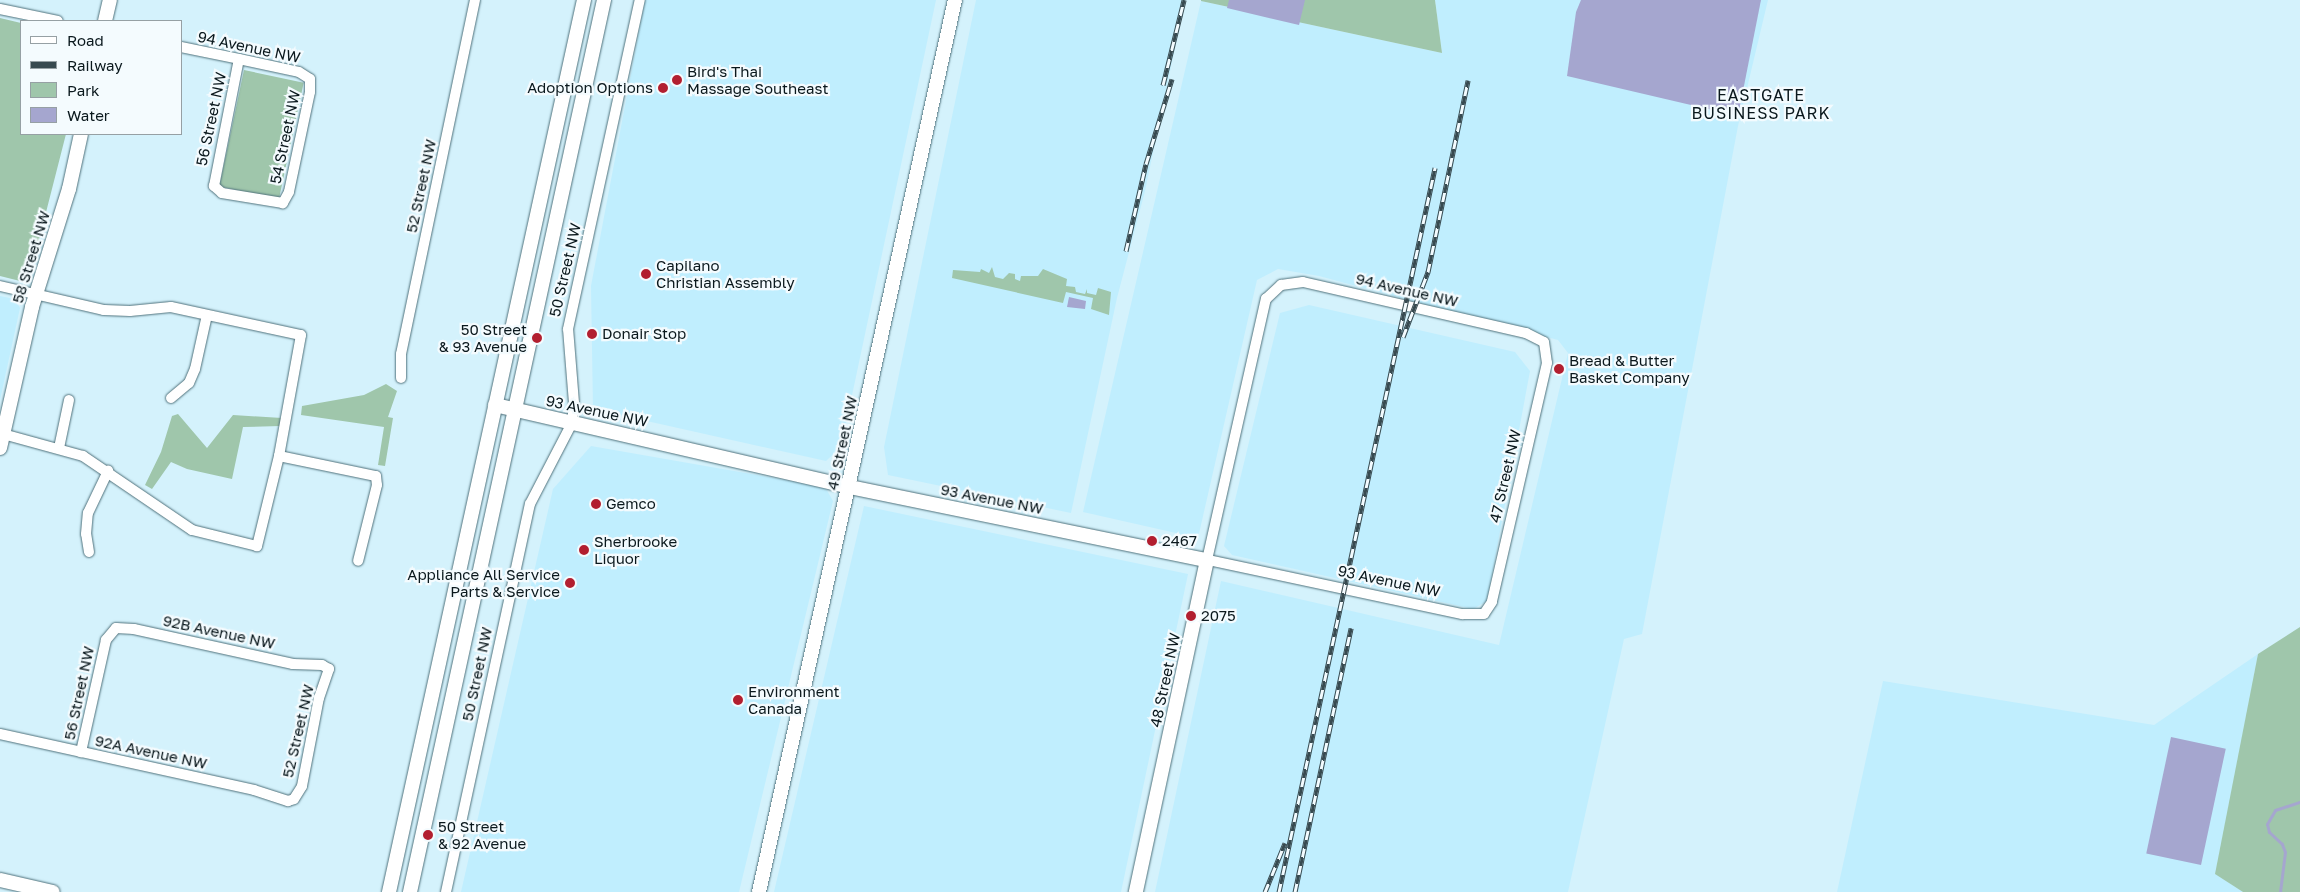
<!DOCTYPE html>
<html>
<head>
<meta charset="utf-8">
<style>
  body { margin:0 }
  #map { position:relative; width:2300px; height:892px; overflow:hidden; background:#d4f2fc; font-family:"Golos Text",sans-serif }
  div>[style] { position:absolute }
  .built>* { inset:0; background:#c0eefe }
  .green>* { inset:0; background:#9fc6ab; transform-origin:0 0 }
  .water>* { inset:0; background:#a5a6cf; transform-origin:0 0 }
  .stream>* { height:3px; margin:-1.5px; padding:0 1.5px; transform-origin:1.5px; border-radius:1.5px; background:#a5a6cf }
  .roads { filter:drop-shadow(0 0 1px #4f717b) drop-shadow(0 0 1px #4f717b) }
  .street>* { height:10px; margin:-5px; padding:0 5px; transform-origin:5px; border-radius:5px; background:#fff }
  .secondary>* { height:14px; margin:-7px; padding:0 7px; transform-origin:7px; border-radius:7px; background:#fff }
  .rail>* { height:5px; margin-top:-2.5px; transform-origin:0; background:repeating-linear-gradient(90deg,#f4fbfe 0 9px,#384a50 0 18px); box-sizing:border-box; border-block:1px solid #384a50 }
  .dots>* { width:14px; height:14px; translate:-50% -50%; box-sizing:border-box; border:2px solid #f4fbfe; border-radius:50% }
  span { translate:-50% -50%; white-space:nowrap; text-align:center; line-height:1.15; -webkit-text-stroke:4.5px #f4fbfe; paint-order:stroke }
  .street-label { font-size:15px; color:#0a181d }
  .poi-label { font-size:15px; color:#0a181d }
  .left { translate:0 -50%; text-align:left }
  .right { translate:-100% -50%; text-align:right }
  .neighbourhood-label { font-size:16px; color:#0a181d; letter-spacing:1px }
  .legend { position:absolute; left:20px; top:20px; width:162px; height:115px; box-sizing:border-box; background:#f4fbfe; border:1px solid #96a0a4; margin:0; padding:6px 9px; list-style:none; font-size:15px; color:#0a181d }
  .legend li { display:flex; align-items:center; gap:10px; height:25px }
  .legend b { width:25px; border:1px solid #96a0a4 }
</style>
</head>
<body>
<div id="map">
  <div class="built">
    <i style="clip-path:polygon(645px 0,936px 0,841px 447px,826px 461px,593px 409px,591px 286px)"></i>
    <i style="clip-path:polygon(976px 0,1185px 0,1145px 191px,1117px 298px,1071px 513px,888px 475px,884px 447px)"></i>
    <i style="clip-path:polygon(1435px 0,1768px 0,1738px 126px,1642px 634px,1624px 639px,1568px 892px,1155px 892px,1221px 581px,1499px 645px,1568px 353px,1558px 340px,1319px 276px,1278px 269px,1257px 280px,1198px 538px,1083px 512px,1201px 1px,1442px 53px)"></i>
    <i style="clip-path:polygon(0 296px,15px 299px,20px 308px,0 400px)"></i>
    <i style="clip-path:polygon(1309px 305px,1515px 352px,1530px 371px,1487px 601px,1473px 609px,1232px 555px,1224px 546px,1280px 313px)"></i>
    <i style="clip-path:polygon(591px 446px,825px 487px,833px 501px,739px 892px,461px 892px,553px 489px)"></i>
    <i style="clip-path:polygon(864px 506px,1188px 574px,1121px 892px,774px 892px)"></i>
    <i style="clip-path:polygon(2258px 654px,2219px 876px,2243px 892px,1837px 892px,1883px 681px,2154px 725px)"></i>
  </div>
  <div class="green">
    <i style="clip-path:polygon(1435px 0,1442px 53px,1201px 1px,1201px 0)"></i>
    <i style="clip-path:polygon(0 18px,21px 23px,21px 134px,66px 134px,30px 275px,20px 281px,0 276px)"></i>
    <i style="left:244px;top:70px;width:61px;height:119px;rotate:12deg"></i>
    <i style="clip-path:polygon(992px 267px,995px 277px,1003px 279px,1009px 273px,1015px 274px,1015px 279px,1020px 281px,1021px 276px,1038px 276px,1043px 269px,1067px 279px,1066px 286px,1075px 287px,1076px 292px,1085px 294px,1087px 289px,1087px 293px,1096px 295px,1098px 288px,1111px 292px,1109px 315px,1091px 309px,1093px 298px,1066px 292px,1063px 303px,952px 278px,953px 270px,980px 272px,981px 269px,989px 273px)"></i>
    <i style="clip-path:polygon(386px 384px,397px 391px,388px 417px,393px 418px,385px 466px,378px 465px,384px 427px,301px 415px,302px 406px,364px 395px)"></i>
    <i style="clip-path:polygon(178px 414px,207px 448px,233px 415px,282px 418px,280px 426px,243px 427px,232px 479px,187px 469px,171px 462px,152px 489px,145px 485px,161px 452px,172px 416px)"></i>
    <i style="clip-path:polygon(2300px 627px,2300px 892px,2243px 892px,2215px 874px,2258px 654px)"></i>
  </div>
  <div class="water">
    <i style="clip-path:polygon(1229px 0,1305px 0,1299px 25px,1227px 8px)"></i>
    <i style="clip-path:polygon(1581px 0,1761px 0,1738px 116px,1567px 76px,1576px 12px)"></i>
    <i style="clip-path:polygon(1069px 297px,1086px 301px,1085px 309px,1067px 307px)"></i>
    <i style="left:2171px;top:737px;width:56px;height:119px;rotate:12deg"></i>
  </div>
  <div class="stream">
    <i style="left:2280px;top:892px;width:40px;rotate:-82.9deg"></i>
    <i style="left:2285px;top:852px;width:9px;rotate:-111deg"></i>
    <i style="left:2282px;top:844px;width:18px;rotate:-137deg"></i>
    <i style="left:2269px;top:832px;width:8px;rotate:-104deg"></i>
    <i style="left:2267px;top:824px;width:16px;rotate:-60deg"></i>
    <i style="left:2275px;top:810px;width:26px;rotate:-18deg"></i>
  </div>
  <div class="roads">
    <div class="street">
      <i style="left:0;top:9px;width:59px;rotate:11.7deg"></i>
      <i style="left:181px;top:47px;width:59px;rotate:11.7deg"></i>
      <i style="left:239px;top:59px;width:61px;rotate:12.2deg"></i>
      <i style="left:299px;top:72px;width:13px;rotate:32deg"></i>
      <i style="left:310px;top:79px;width:13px;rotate:90deg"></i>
      <i style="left:310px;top:92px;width:102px;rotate:101.9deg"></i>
      <i style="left:289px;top:192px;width:13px;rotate:119deg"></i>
      <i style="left:283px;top:203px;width:62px;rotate:-170.7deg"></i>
      <i style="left:222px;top:193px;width:11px;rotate:-139deg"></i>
      <i style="left:214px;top:186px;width:129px;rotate:-78.9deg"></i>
      <i style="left:1303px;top:282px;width:229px;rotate:12.9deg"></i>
      <i style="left:1526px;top:333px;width:20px;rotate:27deg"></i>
      <i style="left:1544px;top:342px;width:21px;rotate:82deg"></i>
      <i style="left:1547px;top:363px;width:245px;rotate:103deg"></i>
      <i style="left:1492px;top:602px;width:14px;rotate:124deg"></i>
      <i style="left:1484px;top:614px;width:22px;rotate:180deg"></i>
      <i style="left:1462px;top:614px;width:261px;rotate:-168deg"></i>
      <i style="left:1207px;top:560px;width:268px;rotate:-77.3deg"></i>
      <i style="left:1266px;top:299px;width:21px;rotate:-43deg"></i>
      <i style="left:1281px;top:285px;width:22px;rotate:-8deg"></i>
      <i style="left:0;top:286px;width:107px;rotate:13deg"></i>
      <i style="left:104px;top:310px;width:26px;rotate:2deg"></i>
      <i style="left:130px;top:311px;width:41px;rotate:-5.6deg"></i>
      <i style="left:171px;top:307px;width:133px;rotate:12.2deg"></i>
      <i style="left:301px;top:335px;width:123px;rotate:100.3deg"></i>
      <i style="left:279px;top:456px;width:93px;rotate:103.7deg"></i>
      <i style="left:257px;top:546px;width:67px;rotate:-166.2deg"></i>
      <i style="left:192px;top:530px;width:132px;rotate:-145.8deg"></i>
      <i style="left:83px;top:456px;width:83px;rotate:-164.6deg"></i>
      <i style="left:401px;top:378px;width:24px;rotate:-90deg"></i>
      <i style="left:401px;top:354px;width:362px;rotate:-78.2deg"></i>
      <i style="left:171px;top:398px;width:23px;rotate:-40deg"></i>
      <i style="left:189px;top:383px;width:15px;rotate:-67deg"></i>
      <i style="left:195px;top:369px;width:55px;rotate:-77.5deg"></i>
      <i style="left:59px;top:448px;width:49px;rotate:-78.2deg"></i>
      <i style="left:279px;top:456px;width:99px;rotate:11.7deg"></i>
      <i style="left:376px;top:476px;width:9px;rotate:84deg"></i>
      <i style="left:377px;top:485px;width:78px;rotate:104deg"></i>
      <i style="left:89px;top:552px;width:18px;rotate:-99deg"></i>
      <i style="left:86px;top:534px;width:21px;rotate:-85deg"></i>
      <i style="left:88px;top:513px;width:47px;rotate:-64.5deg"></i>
      <i style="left:0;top:734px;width:260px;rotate:12.4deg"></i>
      <i style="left:254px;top:790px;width:36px;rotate:18deg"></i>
      <i style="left:288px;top:801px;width:6px;rotate:-18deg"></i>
      <i style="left:294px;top:799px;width:15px;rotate:-58deg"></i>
      <i style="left:302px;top:786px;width:90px;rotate:-79.1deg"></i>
      <i style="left:319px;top:698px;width:31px;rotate:-71deg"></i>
      <i style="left:329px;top:669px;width:8px;rotate:-150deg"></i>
      <i style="left:322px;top:665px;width:29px;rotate:-178deg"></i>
      <i style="left:293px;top:664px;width:163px;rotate:-167.6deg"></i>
      <i style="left:134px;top:629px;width:18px;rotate:-177deg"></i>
      <i style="left:116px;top:628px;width:16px;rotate:130deg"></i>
      <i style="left:106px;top:640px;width:115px;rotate:102.6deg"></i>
      <i style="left:446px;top:892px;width:397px;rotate:-77.8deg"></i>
      <i style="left:530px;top:504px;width:91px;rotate:-62.6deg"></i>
      <i style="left:572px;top:423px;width:20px;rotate:-84deg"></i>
      <i style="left:574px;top:403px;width:74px;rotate:-94.6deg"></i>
      <i style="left:568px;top:329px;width:337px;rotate:-77.7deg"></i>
    </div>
    <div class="secondary">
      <i style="left:105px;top:21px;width:22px;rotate:-77deg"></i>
      <i style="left:495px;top:405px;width:364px;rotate:13deg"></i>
      <i style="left:850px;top:487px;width:364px;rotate:11.6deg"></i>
      <i style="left:1207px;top:560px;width:340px;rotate:102.1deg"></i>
      <i style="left:0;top:448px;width:145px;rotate:-77.2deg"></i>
      <i style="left:32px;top:307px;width:124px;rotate:-72.6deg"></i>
      <i style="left:69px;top:189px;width:56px;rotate:-77.7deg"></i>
      <i style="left:0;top:880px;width:54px;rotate:12.8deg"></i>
      <i style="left:389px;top:892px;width:913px;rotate:-77.67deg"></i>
      <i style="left:410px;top:892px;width:913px;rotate:-77.73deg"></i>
      <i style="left:759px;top:892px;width:913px;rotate:-77.61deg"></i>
    </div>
  </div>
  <div class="rail">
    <i style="left:1163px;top:85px;width:88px;rotate:-76.1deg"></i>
    <i style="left:1126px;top:251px;width:89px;rotate:-77.1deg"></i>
    <i style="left:1146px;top:164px;width:89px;rotate:-73deg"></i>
    <i style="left:1403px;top:337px;width:70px;rotate:-69deg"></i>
    <i style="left:1428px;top:272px;width:196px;rotate:-78.2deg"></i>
    <i style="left:1265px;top:892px;width:53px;rotate:-67.8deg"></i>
    <i style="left:1279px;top:892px;width:741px;rotate:-77.84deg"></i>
    <i style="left:1295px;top:892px;width:270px;rotate:-78deg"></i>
  </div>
  <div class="dots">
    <i style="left:677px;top:80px;background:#b21f30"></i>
    <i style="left:663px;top:88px;background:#b21f30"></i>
    <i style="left:646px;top:274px;background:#b21f30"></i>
    <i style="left:592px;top:334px;background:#b21f30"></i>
    <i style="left:537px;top:338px;background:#b21f30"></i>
    <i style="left:1559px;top:369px;background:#b21f30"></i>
    <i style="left:596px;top:504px;background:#b21f30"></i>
    <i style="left:1152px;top:541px;background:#b21f30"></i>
    <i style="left:584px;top:550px;background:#b21f30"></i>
    <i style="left:570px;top:583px;background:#b21f30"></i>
    <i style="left:1191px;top:616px;background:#b21f30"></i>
    <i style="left:738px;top:700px;background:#b21f30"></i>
    <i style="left:428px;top:835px;background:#b21f30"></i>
  </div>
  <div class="street-label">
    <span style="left:249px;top:47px;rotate:12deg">94 Avenue NW</span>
    <span style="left:211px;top:119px;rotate:-78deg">56 Street NW</span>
    <span style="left:285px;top:137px;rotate:-78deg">54 Street NW</span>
    <span style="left:421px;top:186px;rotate:-78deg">52 Street NW</span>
    <span style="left:31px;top:257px;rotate:-73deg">58 Street NW</span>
    <span style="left:565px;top:270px;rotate:-77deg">50 Street NW</span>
    <span style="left:1407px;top:290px;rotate:13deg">94 Avenue NW</span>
    <span style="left:597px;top:411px;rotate:12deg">93 Avenue NW</span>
    <span style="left:842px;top:443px;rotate:-78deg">49 Street NW</span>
    <span style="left:1505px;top:476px;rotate:-77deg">47 Street NW</span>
    <span style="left:992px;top:499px;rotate:11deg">93 Avenue NW</span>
    <span style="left:1389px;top:581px;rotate:12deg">93 Avenue NW</span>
    <span style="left:219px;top:632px;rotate:12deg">92B Avenue NW</span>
    <span style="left:477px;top:674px;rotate:-78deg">50 Street NW</span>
    <span style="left:1165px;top:680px;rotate:-78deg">48 Street NW</span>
    <span style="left:79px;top:693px;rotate:-78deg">56 Street NW</span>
    <span style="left:298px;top:731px;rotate:-77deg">52 Street NW</span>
    <span style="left:151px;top:752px;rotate:12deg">92A Avenue NW</span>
  </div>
  <div class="poi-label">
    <span class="left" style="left:687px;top:80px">Bird's Thai<br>Massage Southeast</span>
    <span class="right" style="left:653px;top:88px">Adoption Options</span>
    <span class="left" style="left:656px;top:274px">Capilano<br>Christian Assembly</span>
    <span class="right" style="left:527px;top:338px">50 Street<br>&amp; 93 Avenue</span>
    <span class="left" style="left:602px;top:334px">Donair Stop</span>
    <span class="left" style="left:1569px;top:369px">Bread &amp; Butter<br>Basket Company</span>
    <span class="left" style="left:606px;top:504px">Gemco</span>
    <span class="left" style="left:594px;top:550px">Sherbrooke<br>Liquor</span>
    <span class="left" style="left:1162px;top:541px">2467</span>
    <span class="right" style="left:560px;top:583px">Appliance All Service<br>Parts &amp; Service</span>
    <span class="left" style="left:1201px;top:616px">2075</span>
    <span class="left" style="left:748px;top:700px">Environment<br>Canada</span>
    <span class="left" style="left:438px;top:835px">50 Street<br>&amp; 92 Avenue</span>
  </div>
  <div class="neighbourhood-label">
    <span style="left:1761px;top:104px">EASTGATE<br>BUSINESS PARK</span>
  </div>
  <ul class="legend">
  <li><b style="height:6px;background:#fff"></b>Road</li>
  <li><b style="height:6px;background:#384a50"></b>Railway</li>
  <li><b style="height:14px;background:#9fc6ab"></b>Park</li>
  <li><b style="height:14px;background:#a5a6cf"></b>Water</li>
  </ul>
</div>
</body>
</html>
